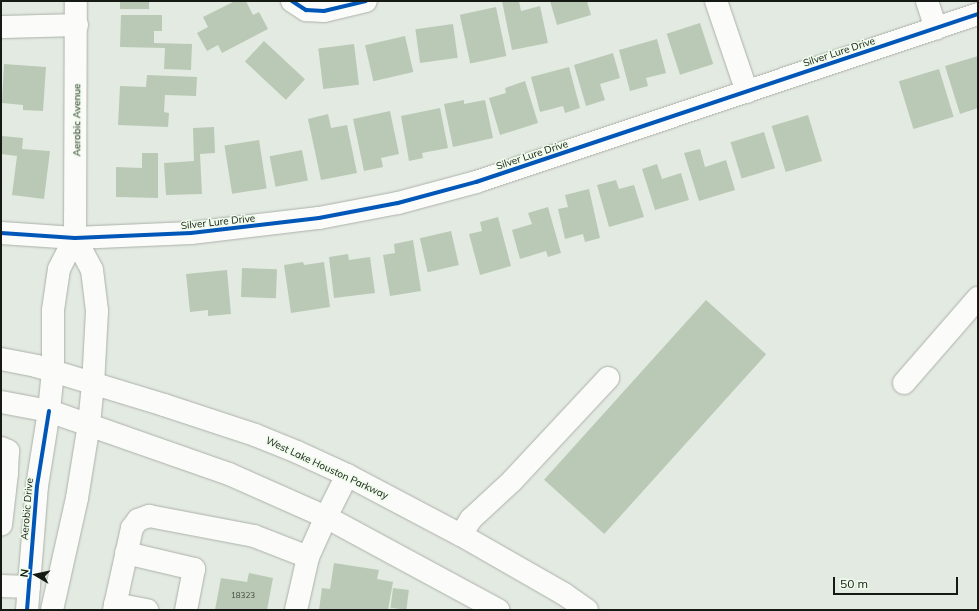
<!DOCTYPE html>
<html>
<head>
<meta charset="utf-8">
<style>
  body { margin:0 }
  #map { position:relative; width:979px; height:611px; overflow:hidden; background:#e3eae1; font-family:Mulish,sans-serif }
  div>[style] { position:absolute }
  .building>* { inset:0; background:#bac9b6; transform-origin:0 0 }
  .roads { filter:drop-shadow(0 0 1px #abb1a9) drop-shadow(0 0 1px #abb1a9) }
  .minor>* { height:22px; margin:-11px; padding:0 11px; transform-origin:11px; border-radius:11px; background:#fbfcfa }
  .major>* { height:22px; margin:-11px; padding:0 11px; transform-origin:11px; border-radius:11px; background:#fbfcfa }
  .cycleway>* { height:4px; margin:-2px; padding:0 2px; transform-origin:2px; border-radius:2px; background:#0057b8 }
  span { translate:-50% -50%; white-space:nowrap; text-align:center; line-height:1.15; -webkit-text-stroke:3px #eefbea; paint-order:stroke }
  .number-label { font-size:8px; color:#3e463c }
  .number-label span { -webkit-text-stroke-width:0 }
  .street-label { font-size:10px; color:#151a14 }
  .frame { position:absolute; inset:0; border:2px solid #151a14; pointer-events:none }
  .north { position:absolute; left:16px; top:555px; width:40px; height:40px; -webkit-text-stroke:3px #eefbea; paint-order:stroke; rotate:279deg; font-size:11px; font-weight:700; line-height:16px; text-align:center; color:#151a14 }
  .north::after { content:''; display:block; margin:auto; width:14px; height:18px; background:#151a14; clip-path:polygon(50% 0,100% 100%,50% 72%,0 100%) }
  .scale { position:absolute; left:833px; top:577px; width:125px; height:18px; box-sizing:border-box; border:2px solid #151a14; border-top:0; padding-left:5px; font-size:12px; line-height:14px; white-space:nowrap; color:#151a14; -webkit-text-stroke:3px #eefbea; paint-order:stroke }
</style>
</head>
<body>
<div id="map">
  <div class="building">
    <i style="left:120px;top:1px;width:29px;height:8px"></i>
    <i style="clip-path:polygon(235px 1px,246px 1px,253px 15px,259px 12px,268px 29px,222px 53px,218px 45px,207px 51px,197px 33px,208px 27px,203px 17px)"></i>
    <i style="clip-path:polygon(502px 1px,519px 1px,521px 11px,540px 6px,548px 43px,512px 50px)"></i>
    <i style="clip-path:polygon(550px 1px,587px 1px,591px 15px,557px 25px)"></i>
    <i style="left:496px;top:7px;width:50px;height:37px;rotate:78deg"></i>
    <i style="clip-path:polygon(121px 15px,162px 15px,162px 31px,154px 31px,154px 43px,192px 44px,191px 70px,164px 69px,165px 48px,120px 47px)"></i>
    <i style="left:700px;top:23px;width:43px;height:35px;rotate:72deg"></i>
    <i style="left:453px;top:24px;width:34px;height:38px;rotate:82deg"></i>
    <i style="left:405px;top:36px;width:37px;height:41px;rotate:77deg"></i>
    <i style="clip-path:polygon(657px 39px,666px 73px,646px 78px,648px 86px,630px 91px,619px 50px)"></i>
    <i style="left:264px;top:41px;width:56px;height:28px;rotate:43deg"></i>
    <i style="left:354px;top:44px;width:41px;height:36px;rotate:83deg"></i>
    <i style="clip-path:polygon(613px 53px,620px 78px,600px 84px,605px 100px,586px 106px,574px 65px)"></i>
    <i style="clip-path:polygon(978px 56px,978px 108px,960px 114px,945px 66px)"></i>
    <i style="clip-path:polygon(4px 64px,46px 67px,43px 111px,23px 110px,23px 105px,2px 103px)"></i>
    <i style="clip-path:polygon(569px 67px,580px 108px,565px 113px,563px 106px,540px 112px,531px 77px)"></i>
    <i style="left:939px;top:69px;width:50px;height:42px;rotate:73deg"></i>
    <i style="clip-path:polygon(147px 75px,197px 77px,196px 96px,165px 95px,164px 112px,169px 113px,168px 127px,118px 125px,120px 86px,146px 87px)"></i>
    <i style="clip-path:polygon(525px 81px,538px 123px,500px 135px,489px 98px,506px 93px,505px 88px)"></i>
    <i style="clip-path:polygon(464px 100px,464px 104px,485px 100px,493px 138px,453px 147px,444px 104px)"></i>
    <i style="clip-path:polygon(440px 108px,448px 148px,422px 153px,423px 158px,409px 161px,401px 116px)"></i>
    <i style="clip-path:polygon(390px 111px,399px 154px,381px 158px,383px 167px,364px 171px,353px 119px)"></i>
    <i style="clip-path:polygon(328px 114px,331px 128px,347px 125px,357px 173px,321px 180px,308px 119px)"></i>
    <i style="left:808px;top:115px;width:48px;height:38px;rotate:73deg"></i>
    <i style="clip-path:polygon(214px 127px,215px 153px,200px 154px,202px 194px,166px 195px,164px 163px,194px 161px,193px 128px)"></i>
    <i style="left:764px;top:132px;width:38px;height:35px;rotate:73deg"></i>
    <i style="clip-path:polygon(2px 136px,23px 138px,22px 149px,50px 151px,44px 199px,12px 195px,17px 156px,1px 154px)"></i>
    <i style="left:259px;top:140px;width:49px;height:35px;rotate:81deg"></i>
    <i style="clip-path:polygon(700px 149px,705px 167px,726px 160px,735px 190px,699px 201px,684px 153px)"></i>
    <i style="left:302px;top:150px;width:31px;height:33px;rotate:79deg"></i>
    <i style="clip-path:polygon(142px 153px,158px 153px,158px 198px,116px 197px,116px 167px,142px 168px)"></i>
    <i style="clip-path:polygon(657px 164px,662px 179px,681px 173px,689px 200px,655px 210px,642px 169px)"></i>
    <i style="clip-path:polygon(616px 180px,619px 189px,634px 185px,644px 217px,609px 227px,597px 185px)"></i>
    <i style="clip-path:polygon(589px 189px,600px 238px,585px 242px,583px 234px,565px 239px,558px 209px,568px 207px,565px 195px)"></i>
    <i style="clip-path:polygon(548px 207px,561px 253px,548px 257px,546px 251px,520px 259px,512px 230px,532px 224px,528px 213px)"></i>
    <i style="clip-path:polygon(498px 217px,511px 266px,480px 275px,469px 234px,482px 231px,480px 222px)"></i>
    <i style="left:451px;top:231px;width:35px;height:32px;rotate:77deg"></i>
    <i style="clip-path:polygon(413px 240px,421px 291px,390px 296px,383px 255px,395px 253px,394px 244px)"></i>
    <i style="clip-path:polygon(348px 254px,349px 260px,370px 257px,375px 293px,334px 298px,329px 257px)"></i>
    <i style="clip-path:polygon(303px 262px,304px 265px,324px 262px,330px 307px,291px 313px,284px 265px)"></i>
    <i style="left:242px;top:268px;width:35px;height:29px;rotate:2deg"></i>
    <i style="clip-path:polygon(227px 270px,231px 314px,208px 316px,208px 310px,190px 312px,186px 274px)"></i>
    <i style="left:706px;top:300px;width:81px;height:242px;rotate:42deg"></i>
    <i style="clip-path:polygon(334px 563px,379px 570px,377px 579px,393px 582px,388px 610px,319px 610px,322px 588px,330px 589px)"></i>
    <i style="clip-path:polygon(249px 573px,273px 578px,267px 610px,215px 610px,221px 578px,247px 582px)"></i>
    <i style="left:393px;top:588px;width:16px;height:20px;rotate:7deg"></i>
  </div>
  <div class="roads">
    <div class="minor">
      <i style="left:292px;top:1px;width:17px;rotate:33deg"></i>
      <i style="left:306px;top:10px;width:18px;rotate:3deg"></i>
      <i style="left:324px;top:11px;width:43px;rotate:-13.4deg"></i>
      <i style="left:716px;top:1px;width:96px;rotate:71.2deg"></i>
      <i style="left:927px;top:1px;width:29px;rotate:72deg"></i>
      <i style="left:1px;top:27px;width:76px;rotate:-1.5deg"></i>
      <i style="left:1px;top:233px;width:74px;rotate:3.9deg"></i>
      <i style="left:75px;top:238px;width:116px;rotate:-2.5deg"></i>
      <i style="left:191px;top:233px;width:129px;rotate:-6.7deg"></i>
      <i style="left:319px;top:218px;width:80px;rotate:-10.8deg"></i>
      <i style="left:398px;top:203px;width:81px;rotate:-15.1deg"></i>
      <i style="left:476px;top:182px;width:529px;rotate:-18.5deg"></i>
      <i style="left:75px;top:238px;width:36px;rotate:62deg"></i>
      <i style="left:92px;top:270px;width:41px;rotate:83deg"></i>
      <i style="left:97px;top:311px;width:73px;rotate:93.1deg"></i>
      <i style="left:53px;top:371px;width:61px;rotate:-90deg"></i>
      <i style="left:53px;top:310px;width:41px;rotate:-81.7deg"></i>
      <i style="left:59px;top:269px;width:35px;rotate:-63deg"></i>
      <i style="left:75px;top:238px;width:237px;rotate:-89.8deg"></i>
      <i style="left:904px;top:383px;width:113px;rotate:-49deg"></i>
      <i style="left:1px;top:448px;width:8px;rotate:23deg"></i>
      <i style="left:8px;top:451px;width:22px;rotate:93deg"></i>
      <i style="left:7px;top:473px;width:52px;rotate:96.6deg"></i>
      <i style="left:461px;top:535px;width:19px;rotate:-58deg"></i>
      <i style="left:471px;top:519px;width:56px;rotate:-42.8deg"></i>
      <i style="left:512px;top:481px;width:141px;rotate:-47deg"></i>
      <i style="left:126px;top:553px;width:70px;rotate:13.2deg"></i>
      <i style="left:194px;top:569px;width:42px;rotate:101deg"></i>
      <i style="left:1px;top:586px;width:28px;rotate:2deg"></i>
      <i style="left:115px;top:604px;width:33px;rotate:11deg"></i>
      <i style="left:27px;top:610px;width:124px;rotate:-85.4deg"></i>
      <i style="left:37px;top:486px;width:76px;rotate:-80.9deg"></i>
      <i style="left:52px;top:610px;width:115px;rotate:-77.4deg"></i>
      <i style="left:77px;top:498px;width:75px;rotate:-80.8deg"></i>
      <i style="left:114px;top:610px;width:84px;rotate:-77.6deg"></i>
      <i style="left:132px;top:528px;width:10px;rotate:-53deg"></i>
      <i style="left:138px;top:520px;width:12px;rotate:-20deg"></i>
      <i style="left:149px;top:516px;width:107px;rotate:10.8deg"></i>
      <i style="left:254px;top:536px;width:58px;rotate:21.3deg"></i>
      <i style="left:296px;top:610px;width:54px;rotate:-77.2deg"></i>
      <i style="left:308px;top:557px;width:44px;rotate:-65.8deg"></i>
    </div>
    <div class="major">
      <i style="left:1px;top:359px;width:36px;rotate:11deg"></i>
      <i style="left:36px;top:366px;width:134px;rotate:16.9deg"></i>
      <i style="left:164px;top:405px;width:96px;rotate:18.2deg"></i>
      <i style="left:255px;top:435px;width:45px;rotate:22deg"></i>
      <i style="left:297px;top:452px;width:55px;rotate:24.7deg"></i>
      <i style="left:347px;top:475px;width:129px;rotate:27.8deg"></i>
      <i style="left:461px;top:535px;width:119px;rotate:29.8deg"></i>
      <i style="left:564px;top:594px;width:28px;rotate:35deg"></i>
      <i style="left:1px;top:402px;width:49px;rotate:10.6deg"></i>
      <i style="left:49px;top:411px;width:191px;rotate:19.3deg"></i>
      <i style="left:229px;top:474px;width:106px;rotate:23.9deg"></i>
      <i style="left:326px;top:517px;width:196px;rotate:28.4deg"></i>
      <i style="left:49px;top:411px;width:40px;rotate:-84.3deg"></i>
      <i style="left:89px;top:424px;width:40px;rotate:-84.3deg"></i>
      <i style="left:326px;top:517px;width:47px;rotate:-63.4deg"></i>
    </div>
  </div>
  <div class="cycleway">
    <i style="left:292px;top:1px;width:17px;rotate:33deg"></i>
    <i style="left:306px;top:10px;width:18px;rotate:3deg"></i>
    <i style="left:324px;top:11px;width:43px;rotate:-13.4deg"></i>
    <i style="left:1px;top:233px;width:74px;rotate:3.9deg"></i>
    <i style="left:75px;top:238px;width:116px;rotate:-2.5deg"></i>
    <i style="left:191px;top:233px;width:129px;rotate:-6.7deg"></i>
    <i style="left:319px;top:218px;width:80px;rotate:-10.8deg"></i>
    <i style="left:398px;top:203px;width:81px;rotate:-15.1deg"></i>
    <i style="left:476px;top:182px;width:529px;rotate:-18.5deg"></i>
    <i style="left:27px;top:610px;width:124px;rotate:-85.4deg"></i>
    <i style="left:37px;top:486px;width:76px;rotate:-80.9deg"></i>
  </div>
  <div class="number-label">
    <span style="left:243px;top:596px">18323</span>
  </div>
  <div class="street-label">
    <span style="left:839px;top:52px;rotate:-18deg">Silver Lure Drive</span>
    <span style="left:77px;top:120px;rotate:-90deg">Aerobic Avenue</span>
    <span style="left:532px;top:155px;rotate:-18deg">Silver Lure Drive</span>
    <span style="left:218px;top:222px;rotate:-6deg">Silver Lure Drive</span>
    <span style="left:327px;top:468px;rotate:25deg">West Lake Houston Parkway</span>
    <span style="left:27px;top:509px;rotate:-85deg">Aerobic Drive</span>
  </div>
  <div class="frame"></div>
  <div class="north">N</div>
  <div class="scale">50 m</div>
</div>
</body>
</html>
